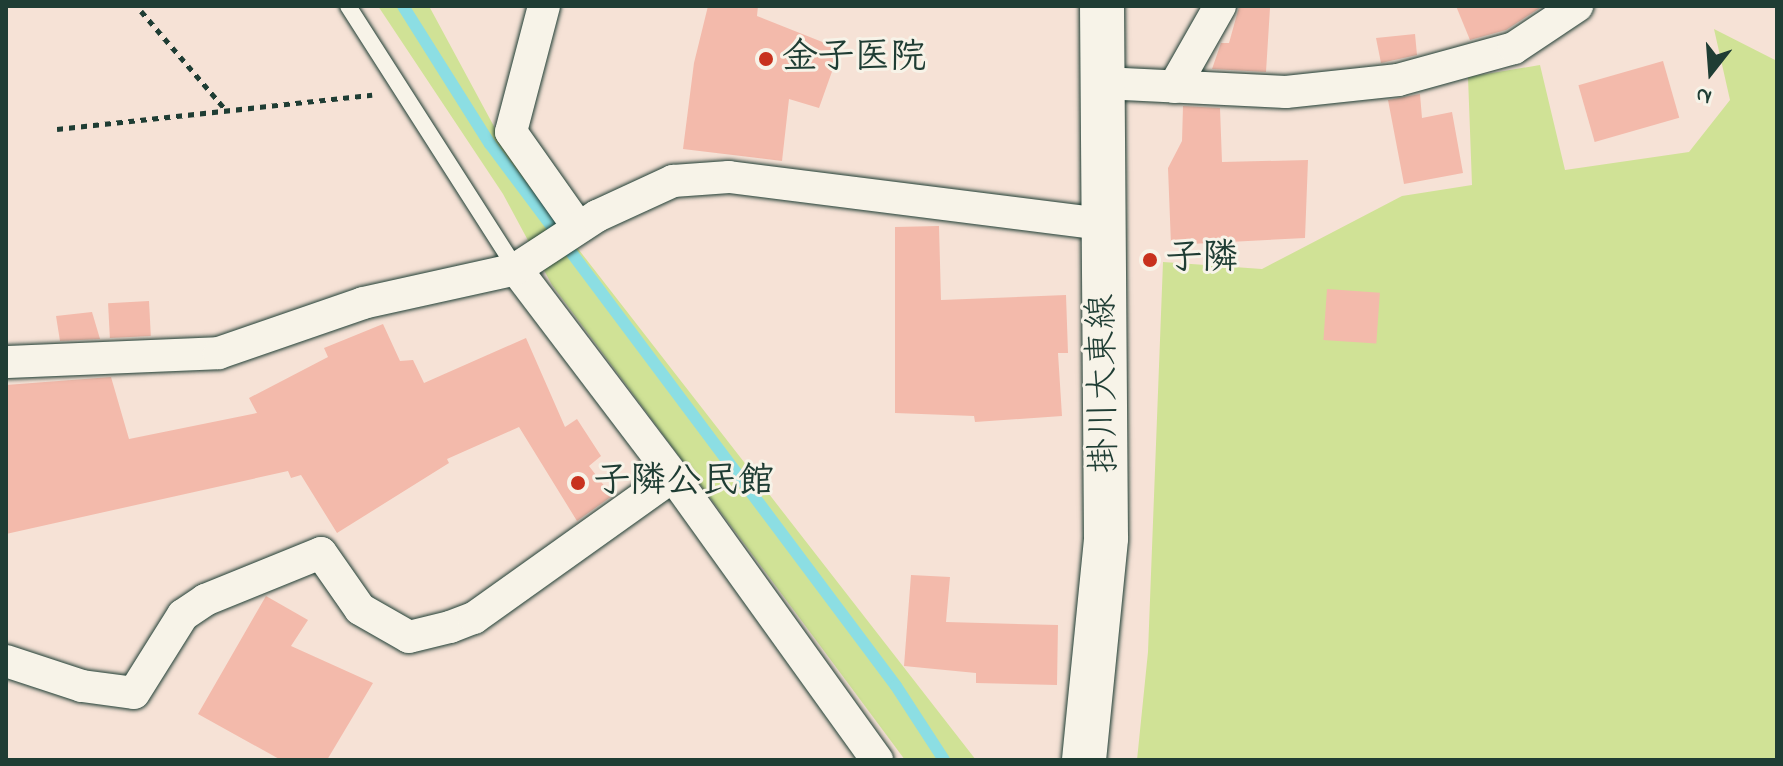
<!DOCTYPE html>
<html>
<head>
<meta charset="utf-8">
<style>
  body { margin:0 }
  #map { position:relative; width:1783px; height:766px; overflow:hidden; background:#f6e2d6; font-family:"Indie Flower","Klee One",sans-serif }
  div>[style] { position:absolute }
  .green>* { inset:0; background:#d0e296 }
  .stream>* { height:12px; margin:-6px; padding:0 6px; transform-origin:6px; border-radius:6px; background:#8cdee3 }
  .building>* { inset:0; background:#f3baab; transform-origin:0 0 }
  .path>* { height:5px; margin-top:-2.5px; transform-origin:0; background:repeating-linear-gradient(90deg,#1f3d34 0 6px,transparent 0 12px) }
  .roads { filter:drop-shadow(0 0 2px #1f3d34) drop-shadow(0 0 2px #1f3d34) }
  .lane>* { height:16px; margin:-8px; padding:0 8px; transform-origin:8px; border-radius:8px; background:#f7f3e8 }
  .street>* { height:32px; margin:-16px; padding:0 16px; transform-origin:16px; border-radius:16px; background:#f7f3e8 }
  .primary>* { height:44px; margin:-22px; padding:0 22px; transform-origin:22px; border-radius:22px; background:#f7f3e8 }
  .dots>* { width:22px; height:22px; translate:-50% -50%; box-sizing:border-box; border:4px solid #f7f3e8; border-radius:50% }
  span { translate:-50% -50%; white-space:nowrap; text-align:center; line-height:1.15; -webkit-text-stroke:6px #f7f3e8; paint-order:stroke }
  .poi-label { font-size:36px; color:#1f3d34; font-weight:700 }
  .left { translate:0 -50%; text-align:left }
  .street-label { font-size:36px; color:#1f3d34 }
  .frame { position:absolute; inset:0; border:8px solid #1f3d34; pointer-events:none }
  .north { position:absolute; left:1671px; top:32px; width:80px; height:80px; -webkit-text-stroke:6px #f7f3e8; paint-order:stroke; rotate:197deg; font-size:22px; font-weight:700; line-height:32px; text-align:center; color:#1f3d34 }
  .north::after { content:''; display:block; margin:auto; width:28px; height:36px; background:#1f3d34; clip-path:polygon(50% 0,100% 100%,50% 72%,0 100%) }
</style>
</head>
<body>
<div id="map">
  <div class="green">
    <i style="clip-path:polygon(378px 6px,429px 6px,497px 132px,565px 232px,976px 760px,905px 760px,552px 285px,503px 194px)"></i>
    <i style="clip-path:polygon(1714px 29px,1777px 61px,1777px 760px,1137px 760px,1148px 652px,1163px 262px,1262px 269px,1402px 196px,1472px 185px,1468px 77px,1540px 65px,1565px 170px,1689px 152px,1730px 100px)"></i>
  </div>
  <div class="stream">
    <i style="left:403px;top:6px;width:163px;rotate:57.8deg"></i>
    <i style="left:490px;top:144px;width:677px;rotate:53.16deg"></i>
    <i style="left:896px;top:686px;width:88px;rotate:57deg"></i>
  </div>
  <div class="building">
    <i style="clip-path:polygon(708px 6px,758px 6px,757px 16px,840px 49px,819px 108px,789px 99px,782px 161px,683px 149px,694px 63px)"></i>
    <i style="clip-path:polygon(1456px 6px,1543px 6px,1506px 30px,1470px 40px)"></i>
    <i style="clip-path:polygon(1239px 7px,1270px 8px,1266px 72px,1212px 69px,1221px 43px,1229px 43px)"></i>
    <i style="clip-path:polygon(1415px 34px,1417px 55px,1381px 63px,1376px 38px)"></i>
    <i style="left:1663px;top:61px;width:59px;height:88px;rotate:74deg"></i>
    <i style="clip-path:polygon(1420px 94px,1422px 118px,1452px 112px,1463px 173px,1404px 184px,1388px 100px)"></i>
    <i style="clip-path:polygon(1183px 106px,1220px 108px,1222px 162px,1308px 160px,1305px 238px,1171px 245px,1168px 168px,1182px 141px)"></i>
    <i style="clip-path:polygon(939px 226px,941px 300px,1066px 295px,1068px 353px,1058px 353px,1062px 416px,975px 422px,974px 416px,895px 413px,895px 227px)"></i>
    <i style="left:1327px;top:289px;width:53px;height:51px;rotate:4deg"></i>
    <i style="left:149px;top:301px;width:35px;height:41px;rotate:87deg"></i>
    <i style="clip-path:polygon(92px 312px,100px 339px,60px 341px,56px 316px)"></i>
    <i style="clip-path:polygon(383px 324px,400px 361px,413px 360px,424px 383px,526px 338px,565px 427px,577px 419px,601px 456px,589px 466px,612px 496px,577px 521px,519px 427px,447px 459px,449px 463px,337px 533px,301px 475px,291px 478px,288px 471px,6px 534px,6px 385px,111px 377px,129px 439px,257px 413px,249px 398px,328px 357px,324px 348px)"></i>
    <i style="clip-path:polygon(911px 575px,950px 577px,946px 622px,1058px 625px,1057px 685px,976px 683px,976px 673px,904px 666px)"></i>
    <i style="clip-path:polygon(266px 596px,308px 620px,291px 646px,373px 683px,327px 760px,281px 760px,198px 714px)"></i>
  </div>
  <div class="path">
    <i style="left:141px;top:11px;width:129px;rotate:49.4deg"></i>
    <i style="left:57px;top:129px;width:317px;rotate:-6.2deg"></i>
  </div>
  <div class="roads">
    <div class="lane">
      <i style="left:348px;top:6px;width:312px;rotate:57.4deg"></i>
    </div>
    <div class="street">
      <i style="left:544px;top:6px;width:130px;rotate:104.7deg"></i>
      <i style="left:511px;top:132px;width:116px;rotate:54.8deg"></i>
      <i style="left:1103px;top:83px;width:183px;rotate:2.8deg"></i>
      <i style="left:1286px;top:92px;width:113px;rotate:-6.1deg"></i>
      <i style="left:1398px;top:80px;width:120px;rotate:-15.4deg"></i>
      <i style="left:1514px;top:48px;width:76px;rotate:-33.7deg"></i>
      <i style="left:1174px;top:87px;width:93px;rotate:-60.4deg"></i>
      <i style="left:516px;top:269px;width:260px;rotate:52.8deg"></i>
      <i style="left:673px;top:476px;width:350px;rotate:54.3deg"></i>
      <i style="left:6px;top:362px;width:213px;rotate:-2.4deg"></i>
      <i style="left:219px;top:353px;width:152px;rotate:-19.1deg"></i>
      <i style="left:363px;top:303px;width:157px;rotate:-12.5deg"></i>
      <i style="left:516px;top:269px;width:97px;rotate:-33.2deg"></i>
      <i style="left:597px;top:216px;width:84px;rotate:-24.7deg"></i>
      <i style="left:673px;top:181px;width:56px;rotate:-4.1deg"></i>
      <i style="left:729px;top:177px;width:377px;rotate:7.2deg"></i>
      <i style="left:6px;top:661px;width:80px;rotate:18.2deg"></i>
      <i style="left:82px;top:686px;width:52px;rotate:7.7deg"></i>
      <i style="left:134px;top:693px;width:92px;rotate:-57.9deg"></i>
      <i style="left:183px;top:615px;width:27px;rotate:-34deg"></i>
      <i style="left:205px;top:600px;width:125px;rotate:-22.1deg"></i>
      <i style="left:321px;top:553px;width:68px;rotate:55.1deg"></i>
      <i style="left:360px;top:609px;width:56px;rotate:29.7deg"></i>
      <i style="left:409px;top:637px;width:42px;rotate:-13.7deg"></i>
      <i style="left:450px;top:627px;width:26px;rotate:-21deg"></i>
      <i style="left:474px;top:618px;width:244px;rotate:-35.5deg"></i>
    </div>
    <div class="primary">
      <i style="left:1084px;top:760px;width:223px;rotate:-84.3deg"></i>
      <i style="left:1106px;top:538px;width:532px;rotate:-90.43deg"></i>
    </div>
  </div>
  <div class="dots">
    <i style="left:766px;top:59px;background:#c8321e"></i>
    <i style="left:1150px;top:260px;background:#c8321e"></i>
    <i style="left:578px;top:483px;background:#c8321e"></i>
  </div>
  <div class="poi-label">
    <span class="left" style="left:782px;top:59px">金子医院</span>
    <span class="left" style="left:1166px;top:260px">子隣</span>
    <span class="left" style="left:594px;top:483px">子隣公民館</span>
  </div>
  <div class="street-label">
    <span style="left:1105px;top:384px;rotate:-91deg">掛川大東線</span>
  </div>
  <div class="frame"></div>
  <div class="north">N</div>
</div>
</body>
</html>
